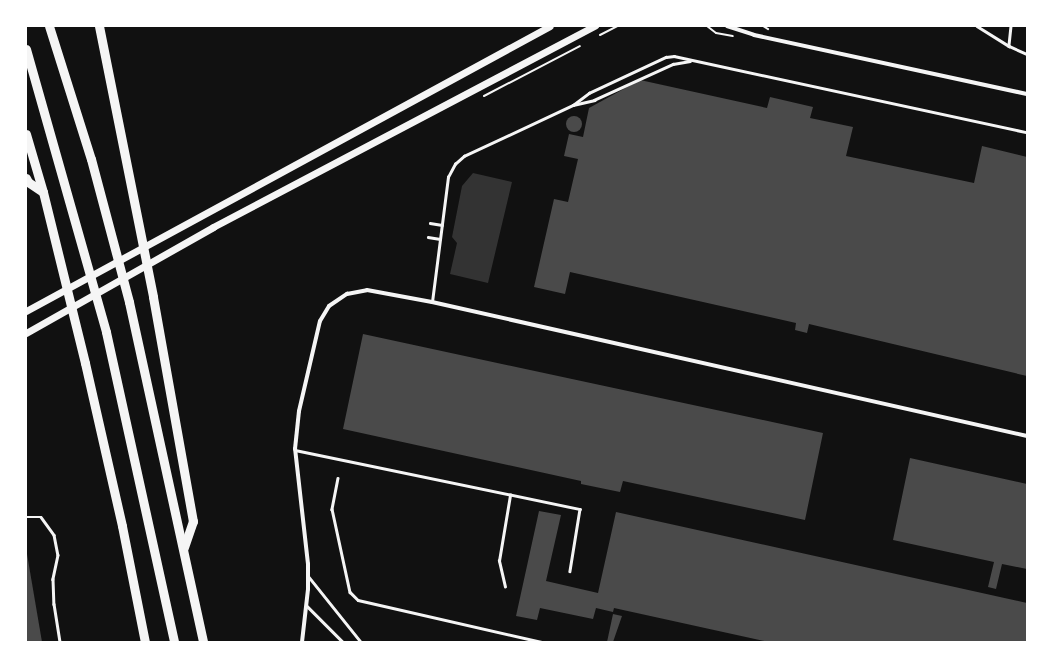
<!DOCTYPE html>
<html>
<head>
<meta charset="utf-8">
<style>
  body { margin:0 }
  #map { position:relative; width:1053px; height:668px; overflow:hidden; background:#111; font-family:"Alegreya Sans",sans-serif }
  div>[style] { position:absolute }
  .water>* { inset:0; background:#333 }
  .building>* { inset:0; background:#4a4a4a }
  .round { border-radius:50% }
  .path>* { height:2px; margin:-1px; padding:0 1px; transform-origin:1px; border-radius:1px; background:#f5f5f5 }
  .service>* { height:2.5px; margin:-1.25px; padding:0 1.25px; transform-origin:1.25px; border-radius:1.25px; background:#f5f5f5 }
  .minor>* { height:4px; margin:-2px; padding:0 2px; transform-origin:2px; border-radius:2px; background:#f5f5f5 }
  .secondary>* { height:7px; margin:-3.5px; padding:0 3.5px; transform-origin:3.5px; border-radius:3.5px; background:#f5f5f5 }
  .motorway>* { height:9px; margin:-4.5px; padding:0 4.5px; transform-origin:4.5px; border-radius:4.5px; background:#f5f5f5 }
  span { translate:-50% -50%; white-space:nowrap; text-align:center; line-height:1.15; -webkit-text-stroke:4px #fff; paint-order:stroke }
  .frame { position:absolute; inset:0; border:27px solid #fff; pointer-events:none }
</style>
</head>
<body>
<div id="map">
  <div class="water">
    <i style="clip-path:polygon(473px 173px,512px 182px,488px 283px,450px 274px,457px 243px,452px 237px,462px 186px)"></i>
  </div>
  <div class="building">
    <i style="clip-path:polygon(640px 80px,767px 108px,770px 97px,813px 107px,810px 118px,853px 127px,846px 156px,974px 183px,982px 146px,1027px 157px,1027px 376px,809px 324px,807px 333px,795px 330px,796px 323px,570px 272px,565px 294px,534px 287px,554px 199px,568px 202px,578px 159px,564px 156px,569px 134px,583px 137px,589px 108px)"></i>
    <i class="round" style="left:566px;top:116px;width:16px;height:16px"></i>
    <i style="clip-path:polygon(363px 334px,823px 433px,805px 520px,623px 481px,620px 492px,581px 484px,581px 481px,343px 429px)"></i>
    <i style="clip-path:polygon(910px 458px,1027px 484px,1027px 569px,1002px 564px,996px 589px,988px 587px,994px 562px,893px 540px)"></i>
    <i style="clip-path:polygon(539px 511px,561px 515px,546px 581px,598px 593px,616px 512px,1027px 603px,1027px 642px,769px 642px,614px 608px,613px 612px,596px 608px,593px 619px,540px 608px,537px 620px,516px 616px)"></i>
    <i style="clip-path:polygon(27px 554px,42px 642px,26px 642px)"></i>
    <i style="clip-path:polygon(613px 614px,622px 616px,613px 642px,607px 642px)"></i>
  </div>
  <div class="path">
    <i style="left:707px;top:26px;width:11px;rotate:38deg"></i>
    <i style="left:716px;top:33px;width:17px;rotate:10deg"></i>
    <i style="left:763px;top:26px;width:6px;rotate:31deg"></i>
    <i style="left:600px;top:35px;width:20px;rotate:-27deg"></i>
    <i style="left:484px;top:96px;width:108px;rotate:-27.5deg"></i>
  </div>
  <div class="service">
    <i style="left:977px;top:26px;width:38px;rotate:32deg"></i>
    <i style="left:1011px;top:26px;width:20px;rotate:96deg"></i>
    <i style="left:1009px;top:46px;width:20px;rotate:24deg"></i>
    <i style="left:573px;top:105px;width:20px;rotate:-37deg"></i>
    <i style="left:589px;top:93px;width:85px;rotate:-25.1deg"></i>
    <i style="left:666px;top:57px;width:8px;rotate:-7deg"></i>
    <i style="left:674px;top:56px;width:361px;rotate:12.2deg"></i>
    <i style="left:430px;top:223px;width:12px;rotate:9deg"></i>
    <i style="left:428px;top:237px;width:12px;rotate:9deg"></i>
    <i style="left:432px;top:302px;width:126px;rotate:-82.7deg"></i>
    <i style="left:448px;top:177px;width:15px;rotate:-62deg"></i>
    <i style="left:455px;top:164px;width:12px;rotate:-42deg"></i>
    <i style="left:464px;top:156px;width:120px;rotate:-25.1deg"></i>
    <i style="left:573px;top:105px;width:22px;rotate:-13deg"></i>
    <i style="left:594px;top:100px;width:87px;rotate:-24.5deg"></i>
    <i style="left:673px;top:64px;width:17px;rotate:-10deg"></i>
    <i style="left:295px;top:450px;width:291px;rotate:11.7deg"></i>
    <i style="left:580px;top:509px;width:63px;rotate:99.2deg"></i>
    <i style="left:338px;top:478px;width:32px;rotate:101deg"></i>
    <i style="left:332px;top:509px;width:85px;rotate:77.8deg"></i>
    <i style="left:350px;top:592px;width:11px;rotate:45deg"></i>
    <i style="left:358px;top:600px;width:188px;rotate:12.9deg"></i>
    <i style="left:26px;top:517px;width:15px"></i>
    <i style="left:41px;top:517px;width:22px;rotate:54deg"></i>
    <i style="left:54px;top:535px;width:20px;rotate:79deg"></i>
    <i style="left:58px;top:555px;width:25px;rotate:102deg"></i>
    <i style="left:53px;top:579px;width:25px;rotate:88deg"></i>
    <i style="left:54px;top:604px;width:38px;rotate:81deg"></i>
    <i style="left:309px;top:577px;width:83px;rotate:51.3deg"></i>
    <i style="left:505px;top:587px;width:27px;rotate:-103deg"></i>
    <i style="left:499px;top:561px;width:67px;rotate:-80.5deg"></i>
    <i style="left:307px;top:606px;width:51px;rotate:45deg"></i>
  </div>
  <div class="minor">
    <i style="left:727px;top:26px;width:28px;rotate:18deg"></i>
    <i style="left:754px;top:35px;width:279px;rotate:12.2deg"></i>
    <i style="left:302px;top:642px;width:53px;rotate:-83.5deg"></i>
    <i style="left:308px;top:589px;width:25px;rotate:-90deg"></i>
    <i style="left:308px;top:564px;width:116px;rotate:-96.4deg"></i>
    <i style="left:295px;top:449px;width:38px;rotate:-84deg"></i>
    <i style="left:299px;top:411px;width:92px;rotate:-76.9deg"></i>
    <i style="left:320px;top:321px;width:17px;rotate:-59deg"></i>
    <i style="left:329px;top:306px;width:22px;rotate:-34deg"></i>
    <i style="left:347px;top:294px;width:20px;rotate:-11deg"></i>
    <i style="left:367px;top:290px;width:66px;rotate:10.5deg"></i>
    <i style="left:432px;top:302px;width:610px;rotate:12.69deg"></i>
  </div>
  <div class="secondary">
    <i style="left:26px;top:311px;width:596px;rotate:-28.54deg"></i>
    <i style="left:26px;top:333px;width:215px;rotate:-29.5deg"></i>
    <i style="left:213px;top:227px;width:432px;rotate:-27.8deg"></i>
  </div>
  <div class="motorway">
    <i style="left:49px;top:26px;width:139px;rotate:72.5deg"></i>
    <i style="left:91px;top:159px;width:148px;rotate:75.1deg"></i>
    <i style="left:129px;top:302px;width:348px;rotate:77.7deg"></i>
    <i style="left:99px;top:26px;width:276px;rotate:78.7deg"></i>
    <i style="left:153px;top:297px;width:228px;rotate:79.9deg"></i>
    <i style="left:193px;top:521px;width:28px;rotate:109deg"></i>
    <i style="left:26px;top:49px;width:294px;rotate:74.2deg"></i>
    <i style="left:106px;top:332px;width:317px;rotate:77.6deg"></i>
    <i style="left:26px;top:134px;width:60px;rotate:73.7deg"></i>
    <i style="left:43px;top:192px;width:176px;rotate:76.2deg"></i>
    <i style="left:85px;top:363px;width:167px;rotate:77.2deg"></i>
    <i style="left:122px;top:526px;width:118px;rotate:78.8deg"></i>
    <i style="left:26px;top:178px;width:4px;rotate:63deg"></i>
    <i style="left:28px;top:182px;width:18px;rotate:34deg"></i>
  </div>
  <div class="frame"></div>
</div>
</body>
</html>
